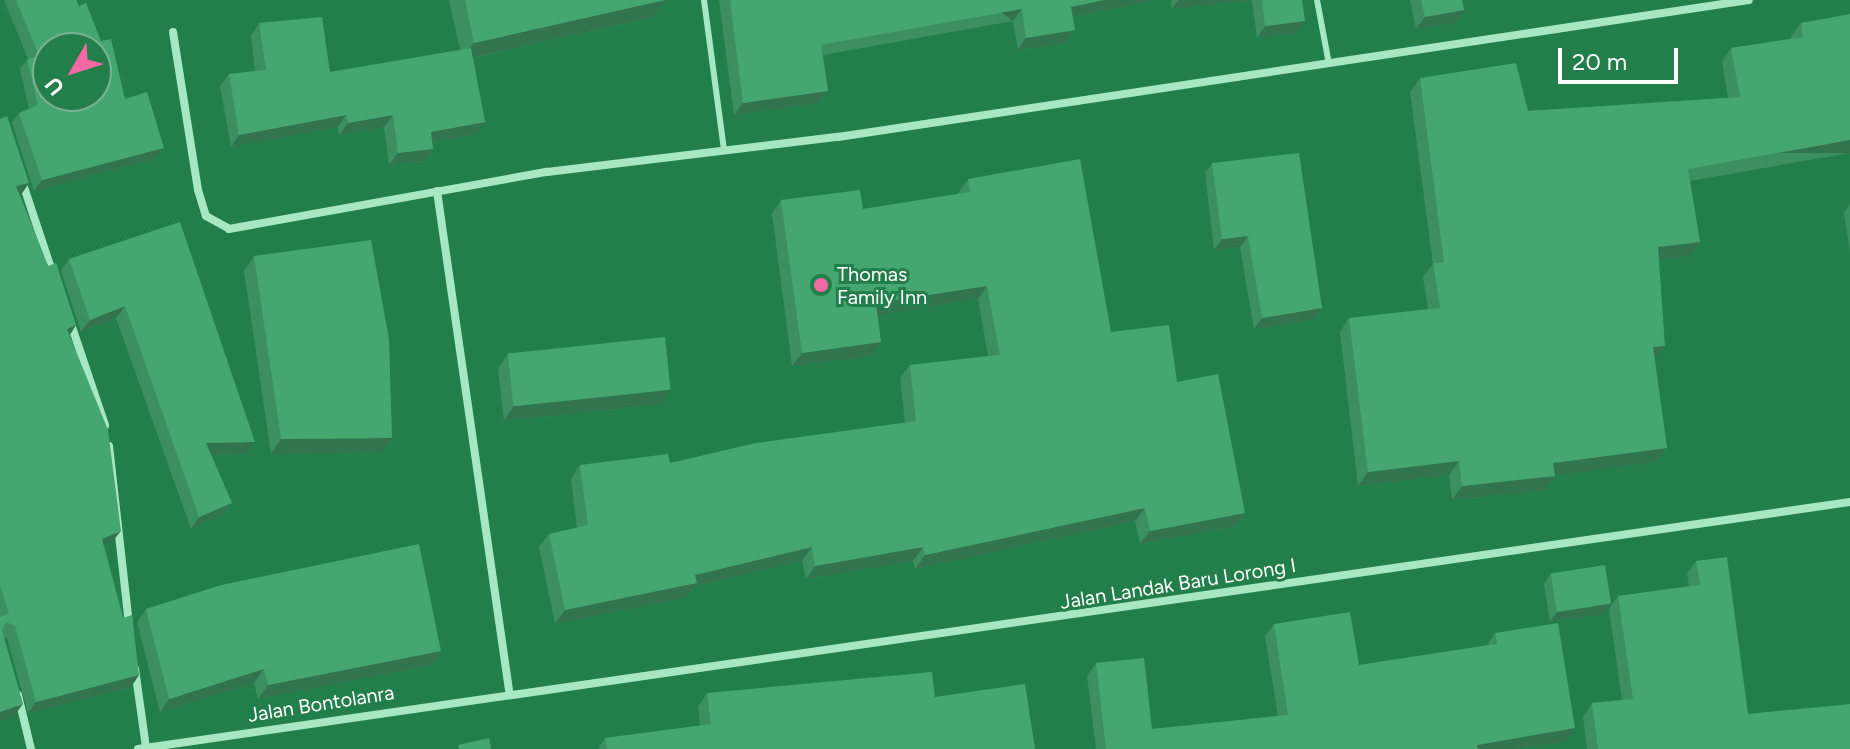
<!DOCTYPE html>
<html>
<head>
<meta charset="utf-8">
<style>
  body { margin:0 }
  #map { position:relative; width:1850px; height:749px; overflow:hidden; background:#227f4a; font-family:Figtree,sans-serif }
  div>[style] { position:absolute }
  .service>* { height:6px; margin:-3px; padding:0 3px; transform-origin:3px; border-radius:3px; background:#a7e7c2 }
  .minor>* { height:8px; margin:-4px; padding:0 4px; transform-origin:4px; border-radius:4px; background:#a7e7c2 }
  .wall>* { inset:0; background:#3c8f5f }
  .shaded-wall>* { inset:0; background:#31744e; transform-origin:0 0 }
  .building>* { inset:0; background:#46a66f; transform-origin:0 0 }
  .dots>* { width:22px; height:22px; translate:-50% -50%; box-sizing:border-box; border:4px solid #227f4a; border-radius:50% }
  span { translate:-50% -50%; white-space:nowrap; text-align:center; line-height:1.15; -webkit-text-stroke:6px #227f4a; paint-order:stroke }
  .poi-label { font-size:20px; color:#fff }
  .left { translate:0 -50%; text-align:left }
  .street-label { font-size:20px; color:#fff }
  .north { position:absolute; left:32px; top:32px; width:80px; height:80px; box-sizing:border-box; background:#227f4a; border:2px solid #7ab292; border-radius:50%; rotate:231deg; font-size:22px; font-weight:700; line-height:32px; text-align:center; color:#fff }
  .north::after { content:''; display:block; margin:auto; width:28px; height:36px; background:#f369a3; clip-path:polygon(50% 0,100% 100%,50% 72%,0 100%) }
  .scale { position:absolute; left:1558px; top:48px; width:120px; height:36px; box-sizing:border-box; border:4px solid #fff; border-top:0; padding-left:10px; font-size:24px; line-height:28px; white-space:nowrap; color:#fff; -webkit-text-stroke:6px #227f4a; paint-order:stroke }
</style>
</head>
<body>
<div id="map">
  <div class="service">
    <i style="left:704px;top:0;width:151px;rotate:82.4deg"></i>
    <i style="left:1317px;top:0;width:65px;rotate:79.4deg"></i>
  </div>
  <div class="minor">
    <i style="left:173px;top:32px;width:160px;rotate:81deg"></i>
    <i style="left:198px;top:190px;width:27px;rotate:73deg"></i>
    <i style="left:206px;top:216px;width:26px;rotate:29deg"></i>
    <i style="left:229px;top:229px;width:323px;rotate:-10.2deg"></i>
    <i style="left:547px;top:172px;width:293px;rotate:-6.9deg"></i>
    <i style="left:838px;top:137px;width:921px;rotate:-8.55deg"></i>
    <i style="left:22px;top:181px;width:98px;rotate:71.6deg"></i>
    <i style="left:437px;top:191px;width:504px;rotate:81.79deg"></i>
    <i style="left:70px;top:321px;width:110px;rotate:71.4deg"></i>
    <i style="left:109px;top:446px;width:178px;rotate:83.6deg"></i>
    <i style="left:135px;top:669px;width:79px;rotate:82deg"></i>
    <i style="left:18px;top:695px;width:56px;rotate:76.5deg"></i>
    <i style="left:138px;top:749px;width:1730px;rotate:-8.21deg"></i>
  </div>
  <div class="wall">
    <i style="clip-path:polygon(4px 0,76px 0,156px 159px,34px 191px,12px 123px,19px 113px,29px 109px,20px 69px,28px 59px)"></i>
    <i style="clip-path:polygon(449px 0,665px 0,653px 17px,473px 58px,485px 122px,477px 134px,432px 142px,433px 149px,425px 161px,389px 165px,384px 127px,339px 135px,338px 127px,231px 147px,220px 86px,229px 74px,255px 71px,251px 36px,259px 23px,330px 72px,460px 50px)"></i>
    <i style="clip-path:polygon(719px 0,1155px 0,1073px 17px,1075px 30px,1067px 43px,1018px 50px,1013px 21px,823px 55px,828px 91px,819px 103px,734px 115px)"></i>
    <i style="clip-path:polygon(1171px 0,1302px 0,1297px 33px,1257px 38px,1252px 0,1172px 9px)"></i>
    <i style="clip-path:polygon(1410px 0,1462px 0,1464px 10px,1456px 23px,1416px 29px)"></i>
    <i style="clip-path:polygon(1801px 23px,1850px 153px,1690px 181px,1700px 242px,1691px 256px,1659px 260px,1655px 360px,1667px 448px,1657px 462px,1555px 475px,1545px 490px,1452px 500px,1449px 475px,1358px 486px,1340px 332px,1349px 318px,1428px 309px,1423px 277px,1433px 264px,1410px 92px,1420px 78px,1528px 111px,1728px 98px,1722px 62px,1731px 48px,1791px 39px,1791px 37px)"></i>
    <i style="clip-path:polygon(0 119px,29px 183px,20px 195px,48px 266px,76px 325px,70px 335px,112px 542px,104px 546px,139px 675px,131px 687px,28px 713px,7px 638px,3px 636px,14px 716px,0 721px)"></i>
    <i style="clip-path:polygon(1212px 163px,1322px 308px,1315px 319px,1254px 329px,1240px 247px,1214px 250px,1205px 173px)"></i>
    <i style="clip-path:polygon(968px 179px,1111px 332px,1177px 382px,1245px 513px,1236px 526px,1140px 544px,1135px 521px,915px 569px,913px 561px,806px 579px,802px 561px,694px 586px,687px 597px,555px 624px,539px 547px,549px 534px,577px 528px,571px 479px,580px 465px,670px 463px,905px 423px,900px 378px,910px 365px,988px 356px,978px 299px,877px 315px,881px 342px,872px 356px,792px 366px,772px 214px,781px 200px,863px 209px,958px 194px,958px 193px)"></i>
    <i style="clip-path:polygon(1850px 204px,1850px 254px,1844px 213px)"></i>
    <i style="clip-path:polygon(180px 222px,246px 454px,211px 455px,232px 503px,223px 515px,191px 529px,116px 318px,81px 332px,61px 271px,69px 259px)"></i>
    <i style="clip-path:polygon(254px 256px,392px 438px,382px 452px,271px 454px,244px 271px)"></i>
    <i style="clip-path:polygon(508px 354px,661px 404px,504px 421px,498px 368px)"></i>
    <i style="clip-path:polygon(1696px 561px,1748px 714px,1850px 749px,1587px 749px,1583px 717px,1592px 703px,1622px 700px,1609px 609px,1618px 596px,1689px 586px,1687px 574px)"></i>
    <i style="clip-path:polygon(1551px 573px,1604px 614px,1550px 622px,1544px 584px)"></i>
    <i style="clip-path:polygon(146px 609px,441px 651px,432px 665px,258px 699px,254px 683px,160px 712px,137px 622px)"></i>
    <i style="clip-path:polygon(1274px 624px,1359px 665px,1487px 645px,1495px 633px,1575px 728px,1567px 741px,1516px 749px,1096px 749px,1087px 676px,1096px 663px,1152px 729px,1278px 716px,1265px 636px)"></i>
    <i style="clip-path:polygon(707px 693px,935px 697px,1035px 749px,598px 749px,605px 738px,700px 726px,698px 707px)"></i>
  </div>
  <div class="shaded-wall">
    <i style="clip-path:polygon(665px 0,653px 17px,462px 60px,474px 43px)"></i>
    <i style="clip-path:polygon(1104px 0,1155px 0,1063px 19px,1071px 7px)"></i>
    <i style="clip-path:polygon(1178px 0,1252px 0,1172px 9px)"></i>
    <i style="left:1022px;top:9px;width:15px;height:204px;rotate:127deg"></i>
    <i style="clip-path:polygon(1464px 10px,1456px 23px,1416px 29px,1425px 17px)"></i>
    <i style="clip-path:polygon(1305px 21px,1297px 33px,1257px 38px,1265px 26px)"></i>
    <i style="clip-path:polygon(1075px 30px,1067px 43px,1018px 50px,1026px 38px)"></i>
    <i style="clip-path:polygon(828px 91px,819px 103px,734px 115px,743px 103px)"></i>
    <i style="clip-path:polygon(346px 115px,338px 127px,231px 147px,239px 135px)"></i>
    <i style="clip-path:polygon(393px 115px,384px 127px,339px 135px,348px 123px)"></i>
    <i style="clip-path:polygon(485px 122px,477px 134px,422px 144px,431px 132px)"></i>
    <i style="left:1850px;top:140px;width:13px;height:165px;rotate:90deg"></i>
    <i style="clip-path:polygon(164px 148px,156px 159px,34px 191px,42px 180px)"></i>
    <i style="clip-path:polygon(433px 149px,425px 161px,389px 165px,398px 153px)"></i>
    <i style="clip-path:polygon(29px 183px,21px 195px,8px 198px,16px 186px)"></i>
    <i style="clip-path:polygon(1248px 236px,1240px 247px,1214px 250px,1222px 239px)"></i>
    <i style="clip-path:polygon(1700px 242px,1691px 256px,1648px 261px,1658px 247px)"></i>
    <i style="clip-path:polygon(987px 286px,978px 299px,866px 317px,876px 303px)"></i>
    <i style="clip-path:polygon(125px 306px,116px 318px,81px 332px,90px 320px)"></i>
    <i style="clip-path:polygon(1322px 308px,1315px 319px,1254px 329px,1262px 318px)"></i>
    <i style="clip-path:polygon(76px 325px,68px 337px,67px 329px)"></i>
    <i style="clip-path:polygon(881px 342px,872px 356px,792px 366px,802px 353px)"></i>
    <i style="clip-path:polygon(1665px 346px,1655px 360px,1653px 347px)"></i>
    <i style="clip-path:polygon(671px 390px,661px 404px,504px 421px,514px 406px)"></i>
    <i style="clip-path:polygon(392px 438px,382px 452px,271px 454px,281px 439px)"></i>
    <i style="clip-path:polygon(255px 442px,246px 454px,198px 455px,206px 443px)"></i>
    <i style="clip-path:polygon(1667px 448px,1657px 462px,1543px 477px,1553px 463px)"></i>
    <i style="clip-path:polygon(1459px 461px,1449px 475px,1358px 486px,1368px 472px)"></i>
    <i style="clip-path:polygon(1555px 476px,1545px 490px,1452px 500px,1462px 486px)"></i>
    <i style="clip-path:polygon(232px 503px,223px 515px,191px 529px,199px 517px)"></i>
    <i style="clip-path:polygon(1145px 508px,1135px 521px,915px 569px,925px 555px)"></i>
    <i style="clip-path:polygon(1245px 513px,1236px 526px,1140px 544px,1150px 531px)"></i>
    <i style="clip-path:polygon(121px 531px,112px 542px,94px 551px,102px 539px)"></i>
    <i style="clip-path:polygon(812px 547px,802px 561px,694px 586px,687px 597px,555px 624px,565px 610px,695px 575px)"></i>
    <i style="clip-path:polygon(923px 547px,913px 561px,806px 579px,815px 566px)"></i>
    <i style="clip-path:polygon(1611px 604px,1604px 614px,1550px 622px,1557px 612px)"></i>
    <i style="clip-path:polygon(441px 651px,432px 665px,258px 699px,268px 685px)"></i>
    <i style="clip-path:polygon(264px 669px,254px 683px,160px 712px,169px 699px)"></i>
    <i style="clip-path:polygon(139px 675px,131px 687px,28px 713px,36px 702px)"></i>
    <i style="clip-path:polygon(23px 704px,14px 716px,0 721px,0 712px)"></i>
    <i style="clip-path:polygon(1575px 728px,1567px 741px,1516px 749px,1474px 749px,1477px 745px)"></i>
  </div>
  <div class="building">
    <i style="clip-path:polygon(evenodd,16px 0,76px 0,79px 6px,86px 3px,101px 41px,111px 39px,125px 99px,147px 92px,164px 148px,42px 180px,19px 113px,38px 105px,27px 59px,39px 56px,16px 0,48px 48px,96px 48px,96px 96px,48px 96px,48px 48px)"></i>
    <i style="clip-path:polygon(465px 0,665px 0,474px 43px)"></i>
    <i style="clip-path:polygon(730px 0,1104px 0,1071px 7px,1075px 30px,1026px 38px,1022px 9px,821px 45px,828px 91px,743px 103px)"></i>
    <i style="clip-path:polygon(1262px 0,1302px 0,1305px 21px,1265px 26px)"></i>
    <i style="clip-path:polygon(1421px 0,1462px 0,1464px 10px,1425px 17px)"></i>
    <i style="clip-path:polygon(1850px 14px,1850px 140px,1688px 169px,1700px 242px,1658px 247px,1665px 346px,1653px 347px,1667px 448px,1553px 463px,1555px 476px,1462px 486px,1459px 461px,1368px 472px,1349px 318px,1440px 308px,1433px 263px,1444px 262px,1420px 78px,1516px 63px,1528px 111px,1740px 97px,1731px 48px,1803px 37px,1801px 23px)"></i>
    <i style="clip-path:polygon(322px 17px,330px 72px,471px 48px,485px 122px,431px 132px,433px 149px,398px 153px,393px 115px,348px 123px,346px 115px,239px 135px,229px 74px,266px 70px,259px 23px)"></i>
    <i style="clip-path:polygon(7px 116px,29px 183px,16px 186px,48px 266px,56px 263px,76px 325px,67px 329px,108px 430px,121px 531px,102px 539px,123px 618px,132px 615px,139px 675px,36px 702px,15px 626px,6px 622px,2px 630px,23px 704px,0 712px,0 617px,9px 614px,0 585px,0 119px)"></i>
    <i style="clip-path:polygon(1299px 153px,1322px 308px,1262px 318px,1248px 236px,1222px 239px,1212px 163px)"></i>
    <i style="clip-path:polygon(1080px 159px,1111px 332px,1169px 325px,1177px 382px,1218px 374px,1245px 513px,1150px 531px,1145px 508px,925px 555px,923px 547px,815px 566px,812px 547px,695px 575px,697px 583px,565px 610px,549px 534px,588px 525px,580px 465px,668px 454px,670px 463px,756px 443px,916px 421px,910px 365px,1000px 355px,987px 286px,876px 303px,881px 342px,802px 353px,781px 200px,860px 190px,863px 209px,970px 192px,968px 179px)"></i>
    <i style="clip-path:polygon(180px 222px,255px 442px,206px 443px,232px 503px,199px 517px,125px 306px,90px 320px,69px 259px)"></i>
    <i style="clip-path:polygon(371px 240px,389px 339px,392px 438px,281px 439px,254px 256px)"></i>
    <i style="left:665px;top:337px;width:53px;height:158px;rotate:84deg"></i>
    <i style="clip-path:polygon(419px 544px,441px 651px,268px 685px,264px 669px,169px 699px,146px 609px,221px 585px)"></i>
    <i style="clip-path:polygon(1727px 557px,1748px 714px,1850px 704px,1850px 749px,1598px 749px,1592px 703px,1633px 699px,1618px 596px,1700px 585px,1696px 561px)"></i>
    <i style="left:1605px;top:565px;width:39px;height:55px;rotate:81deg"></i>
    <i style="clip-path:polygon(1350px 612px,1359px 665px,1497px 644px,1495px 633px,1558px 623px,1575px 728px,1477px 745px,1478px 749px,1106px 749px,1096px 663px,1144px 658px,1152px 729px,1288px 715px,1274px 624px)"></i>
    <i style="clip-path:polygon(932px 672px,935px 697px,1025px 684px,1035px 749px,607px 749px,605px 738px,711px 724px,707px 693px)"></i>
    <i style="clip-path:polygon(489px 738px,491px 749px,459px 749px,458px 745px)"></i>
  </div>
  <div class="dots">
    <i style="left:821px;top:285px;background:#f369a3"></i>
  </div>
  <div class="poi-label">
    <span class="left" style="left:837px;top:286px">Thomas<br>Family Inn</span>
  </div>
  <div class="street-label">
    <span style="left:1178px;top:584px;rotate:-9deg">Jalan Landak Baru Lorong I</span>
    <span style="left:321px;top:704px;rotate:-9deg">Jalan Bontolanra</span>
  </div>
  <div class="north">U</div>
  <div class="scale">20 m</div>
</div>
</body>
</html>
